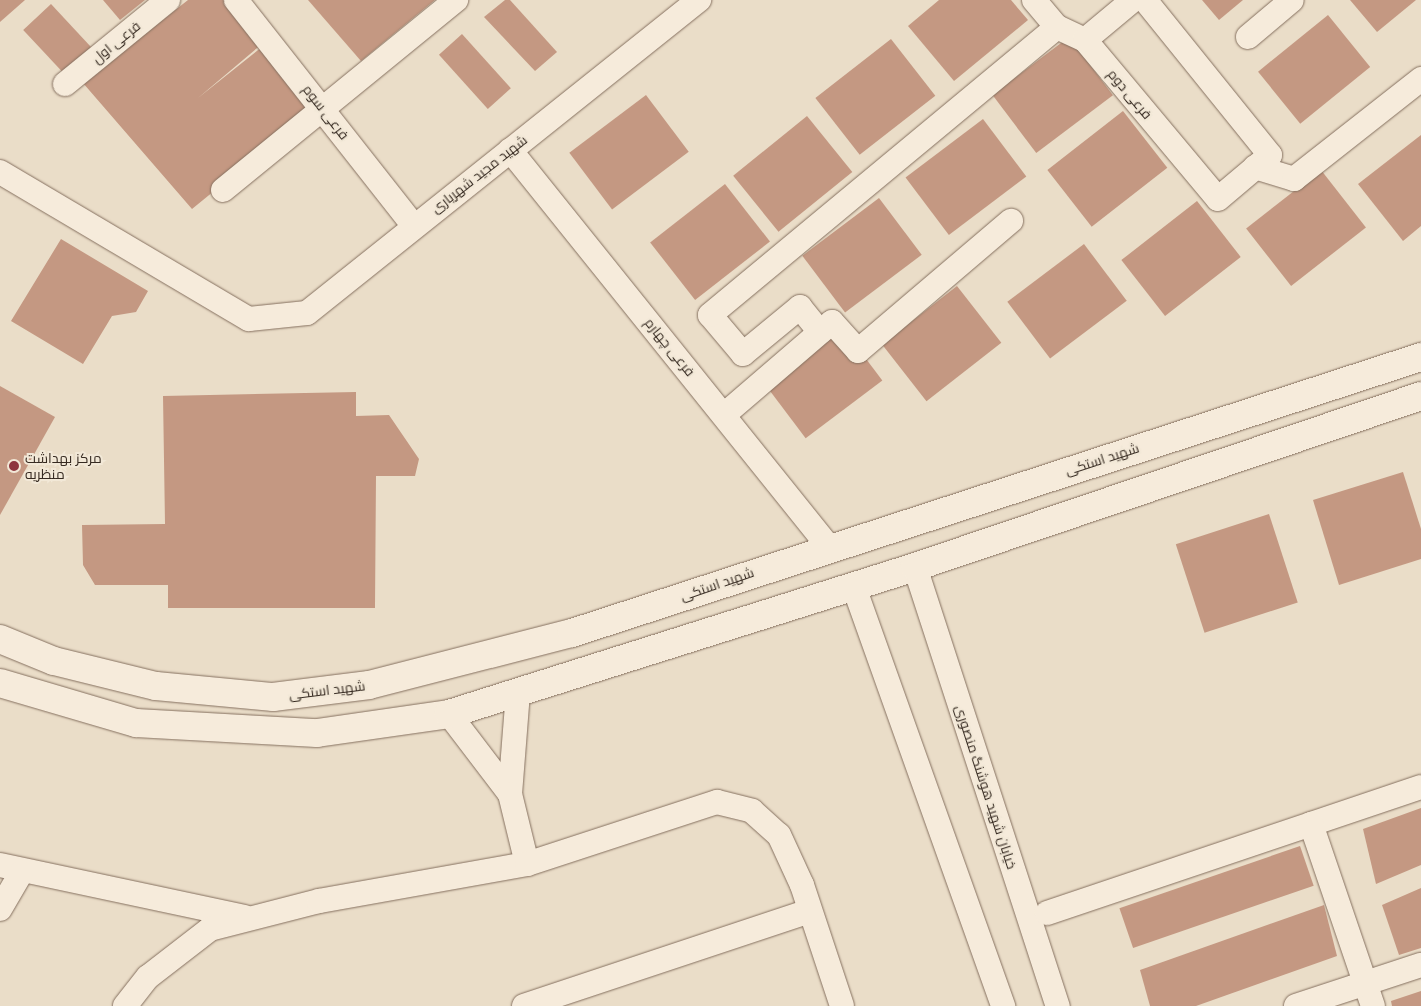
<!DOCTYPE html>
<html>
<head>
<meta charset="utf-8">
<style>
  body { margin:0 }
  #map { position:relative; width:1421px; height:1006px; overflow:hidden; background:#eaddc8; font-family:"PT Serif",Cairo,serif }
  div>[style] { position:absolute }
  .building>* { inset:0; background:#c49882; transform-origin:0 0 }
  .roads { filter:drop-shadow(0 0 1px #85705f) drop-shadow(0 0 1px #85705f) }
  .minor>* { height:24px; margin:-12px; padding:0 12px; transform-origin:12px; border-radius:12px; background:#f6ebdb }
  .secondary>* { height:28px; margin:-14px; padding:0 14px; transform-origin:14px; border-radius:14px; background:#f6ebdb }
  .dots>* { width:14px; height:14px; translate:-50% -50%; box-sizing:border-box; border:2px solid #f2e8d7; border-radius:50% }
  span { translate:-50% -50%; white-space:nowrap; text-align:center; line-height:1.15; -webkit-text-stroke:4px #f2e8d7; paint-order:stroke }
  .street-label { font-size:14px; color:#362a21 }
  .poi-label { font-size:14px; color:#362a21 }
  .left { translate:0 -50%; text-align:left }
</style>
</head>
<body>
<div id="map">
  <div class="building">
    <i style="clip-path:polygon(0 0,25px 0,0 22px)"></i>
    <i style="clip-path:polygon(103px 0,145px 0,120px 20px)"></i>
    <i style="clip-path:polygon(188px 0,229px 0,263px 43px,198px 98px,267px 43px,317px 107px,192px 209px,83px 83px)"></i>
    <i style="clip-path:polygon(308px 0,435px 0,361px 61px)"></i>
    <i style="clip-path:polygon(505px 0,510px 0,557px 52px,535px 71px,484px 17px)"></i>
    <i style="clip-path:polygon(939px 0,1011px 0,1028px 20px,954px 81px,908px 26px)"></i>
    <i style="clip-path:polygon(1202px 0,1243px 0,1219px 20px)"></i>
    <i style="clip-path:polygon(1350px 0,1416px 0,1377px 32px)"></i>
    <i style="left:51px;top:4px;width:59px;height:38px;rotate:47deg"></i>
    <i style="left:1328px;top:15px;width:67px;height:90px;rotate:51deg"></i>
    <i style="left:462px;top:34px;width:73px;height:31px;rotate:48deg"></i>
    <i style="left:1069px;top:37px;width:73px;height:96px;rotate:53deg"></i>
    <i style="left:891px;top:39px;width:72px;height:96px;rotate:52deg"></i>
    <i style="left:646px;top:95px;width:71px;height:96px;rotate:53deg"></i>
    <i style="left:1123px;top:111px;width:72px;height:96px;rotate:52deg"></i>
    <i style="left:807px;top:116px;width:72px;height:95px;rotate:51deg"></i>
    <i style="left:983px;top:119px;width:72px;height:97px;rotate:53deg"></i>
    <i style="clip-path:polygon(1421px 135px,1421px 226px,1403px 241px,1358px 184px)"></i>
    <i style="left:1321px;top:170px;width:73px;height:95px;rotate:52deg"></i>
    <i style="left:725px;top:184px;width:73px;height:95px;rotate:52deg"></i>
    <i style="left:879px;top:198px;width:71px;height:96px;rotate:53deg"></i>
    <i style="left:1197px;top:201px;width:71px;height:96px;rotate:52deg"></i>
    <i style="clip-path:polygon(61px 239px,148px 291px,136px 312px,112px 316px,83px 364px,11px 321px)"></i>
    <i style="left:1084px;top:244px;width:71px;height:96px;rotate:53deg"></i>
    <i style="left:957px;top:286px;width:72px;height:95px;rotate:52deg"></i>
    <i style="left:839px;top:323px;width:72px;height:96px;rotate:53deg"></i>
    <i style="clip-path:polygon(0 386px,55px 417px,0 515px)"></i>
    <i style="clip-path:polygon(356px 392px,356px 416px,389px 415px,419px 459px,415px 476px,376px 476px,375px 608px,168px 608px,168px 585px,95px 585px,83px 565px,82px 525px,165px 524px,163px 396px)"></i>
    <i style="clip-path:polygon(1403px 472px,1421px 529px,1421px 559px,1339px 585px,1313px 500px)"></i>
    <i style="left:1269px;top:514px;width:93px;height:98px;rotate:72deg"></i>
    <i style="clip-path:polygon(1421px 808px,1421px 865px,1376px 884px,1363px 829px)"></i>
    <i style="left:1300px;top:846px;width:42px;height:191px;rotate:71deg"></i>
    <i style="clip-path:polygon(1421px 888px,1421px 948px,1399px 955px,1382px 905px)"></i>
    <i style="clip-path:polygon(1324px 905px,1337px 956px,1196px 1006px,1150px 1006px,1140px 970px)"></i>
    <i style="clip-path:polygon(1421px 991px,1421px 1006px,1392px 1006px,1391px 1001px)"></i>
  </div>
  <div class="roads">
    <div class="minor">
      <i style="left:236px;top:0;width:288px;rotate:51.8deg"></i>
      <i style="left:1034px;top:0;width:35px;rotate:50deg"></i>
      <i style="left:1057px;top:27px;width:31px;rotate:25deg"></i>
      <i style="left:1085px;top:40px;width:207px;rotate:50.1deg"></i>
      <i style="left:1218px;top:199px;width:68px;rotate:-40.2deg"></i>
      <i style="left:1270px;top:155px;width:199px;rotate:-128.9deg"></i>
      <i style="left:1248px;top:37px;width:57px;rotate:-40.1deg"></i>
      <i style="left:1085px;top:40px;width:62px;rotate:-39.8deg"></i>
      <i style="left:65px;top:84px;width:133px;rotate:-39.2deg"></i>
      <i style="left:510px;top:150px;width:508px;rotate:51.23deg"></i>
      <i style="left:1255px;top:167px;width:41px;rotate:17.1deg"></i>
      <i style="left:1294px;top:179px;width:162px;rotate:-38.2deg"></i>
      <i style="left:0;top:172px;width:289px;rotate:30.6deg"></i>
      <i style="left:249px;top:319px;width:58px;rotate:-5.9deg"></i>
      <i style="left:307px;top:313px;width:502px;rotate:-38.61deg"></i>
      <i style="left:223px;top:190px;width:301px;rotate:-39.2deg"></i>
      <i style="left:820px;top:332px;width:32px;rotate:-129deg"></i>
      <i style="left:800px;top:307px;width:74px;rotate:140.5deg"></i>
      <i style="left:743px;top:354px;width:51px;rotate:-130.2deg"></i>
      <i style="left:710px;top:315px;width:451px;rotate:-39.7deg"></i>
      <i style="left:725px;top:414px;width:141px;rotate:-40.7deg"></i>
      <i style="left:832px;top:322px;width:39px;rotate:48deg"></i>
      <i style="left:858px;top:351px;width:201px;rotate:-40.4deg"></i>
      <i style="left:915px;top:567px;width:462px;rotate:72deg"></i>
      <i style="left:854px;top:587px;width:445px;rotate:70.4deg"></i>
      <i style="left:449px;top:714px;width:101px;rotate:52.7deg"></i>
      <i style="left:510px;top:794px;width:102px;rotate:-85.5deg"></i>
      <i style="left:510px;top:794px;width:72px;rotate:76.3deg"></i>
      <i style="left:1311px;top:824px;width:116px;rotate:-18.6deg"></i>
      <i style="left:0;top:865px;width:250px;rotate:12deg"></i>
      <i style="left:0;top:909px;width:42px;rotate:-59.7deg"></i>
      <i style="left:1047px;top:913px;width:279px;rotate:-18.6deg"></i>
      <i style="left:1311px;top:824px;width:192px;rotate:71.2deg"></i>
      <i style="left:125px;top:1006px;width:37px;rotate:-52deg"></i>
      <i style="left:148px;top:977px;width:78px;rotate:-37.7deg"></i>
      <i style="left:210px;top:929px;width:113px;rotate:-14.4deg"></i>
      <i style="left:319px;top:901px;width:211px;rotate:-10.1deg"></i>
      <i style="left:527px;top:864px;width:200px;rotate:-18.1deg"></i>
      <i style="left:717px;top:802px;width:36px;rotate:14deg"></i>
      <i style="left:752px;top:811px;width:36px;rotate:42deg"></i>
      <i style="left:779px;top:835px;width:55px;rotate:65.3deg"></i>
      <i style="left:802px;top:885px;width:127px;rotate:71.7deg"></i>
      <i style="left:524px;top:1006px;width:301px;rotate:-18.4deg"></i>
      <i style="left:1296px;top:1006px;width:132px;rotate:-18.2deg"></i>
    </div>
    <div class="secondary">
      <i style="left:0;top:639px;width:58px;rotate:22.2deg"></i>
      <i style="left:54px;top:661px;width:105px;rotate:13.8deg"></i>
      <i style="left:156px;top:686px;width:118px;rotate:5.4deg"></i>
      <i style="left:273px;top:697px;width:97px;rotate:-7.1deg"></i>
      <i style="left:369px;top:685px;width:210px;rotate:-14.4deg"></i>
      <i style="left:572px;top:633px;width:893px;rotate:-18.01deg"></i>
      <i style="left:0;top:683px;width:142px;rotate:16.4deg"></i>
      <i style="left:136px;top:723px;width:181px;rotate:3.2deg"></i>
      <i style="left:317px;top:733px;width:133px;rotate:-8.2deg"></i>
      <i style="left:449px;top:714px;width:489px;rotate:-17.5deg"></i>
      <i style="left:915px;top:567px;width:534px;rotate:-18.67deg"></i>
    </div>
  </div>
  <div class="dots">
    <i style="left:14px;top:466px;background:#8e353d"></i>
  </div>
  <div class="street-label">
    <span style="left:116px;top:42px;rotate:-39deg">فرعی اول</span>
    <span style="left:1130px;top:94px;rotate:50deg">فرعی دوم</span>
    <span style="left:326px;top:112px;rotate:52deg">فرعی سوم</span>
    <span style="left:479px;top:174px;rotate:-38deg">شهید مجید شهریاری</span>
    <span style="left:670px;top:347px;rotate:51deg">فرعی چهارم</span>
    <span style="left:1102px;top:459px;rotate:-18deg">شهید استکی</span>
    <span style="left:717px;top:584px;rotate:-19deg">شهید استکی</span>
    <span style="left:327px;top:690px;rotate:-7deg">شهید استکی</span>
    <span style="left:986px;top:787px;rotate:72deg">خیابان شهید هوشنگ منصوری</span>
  </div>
  <div class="poi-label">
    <span class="left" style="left:25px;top:466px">مرکز بهداشت<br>منظریه</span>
  </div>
</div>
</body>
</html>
